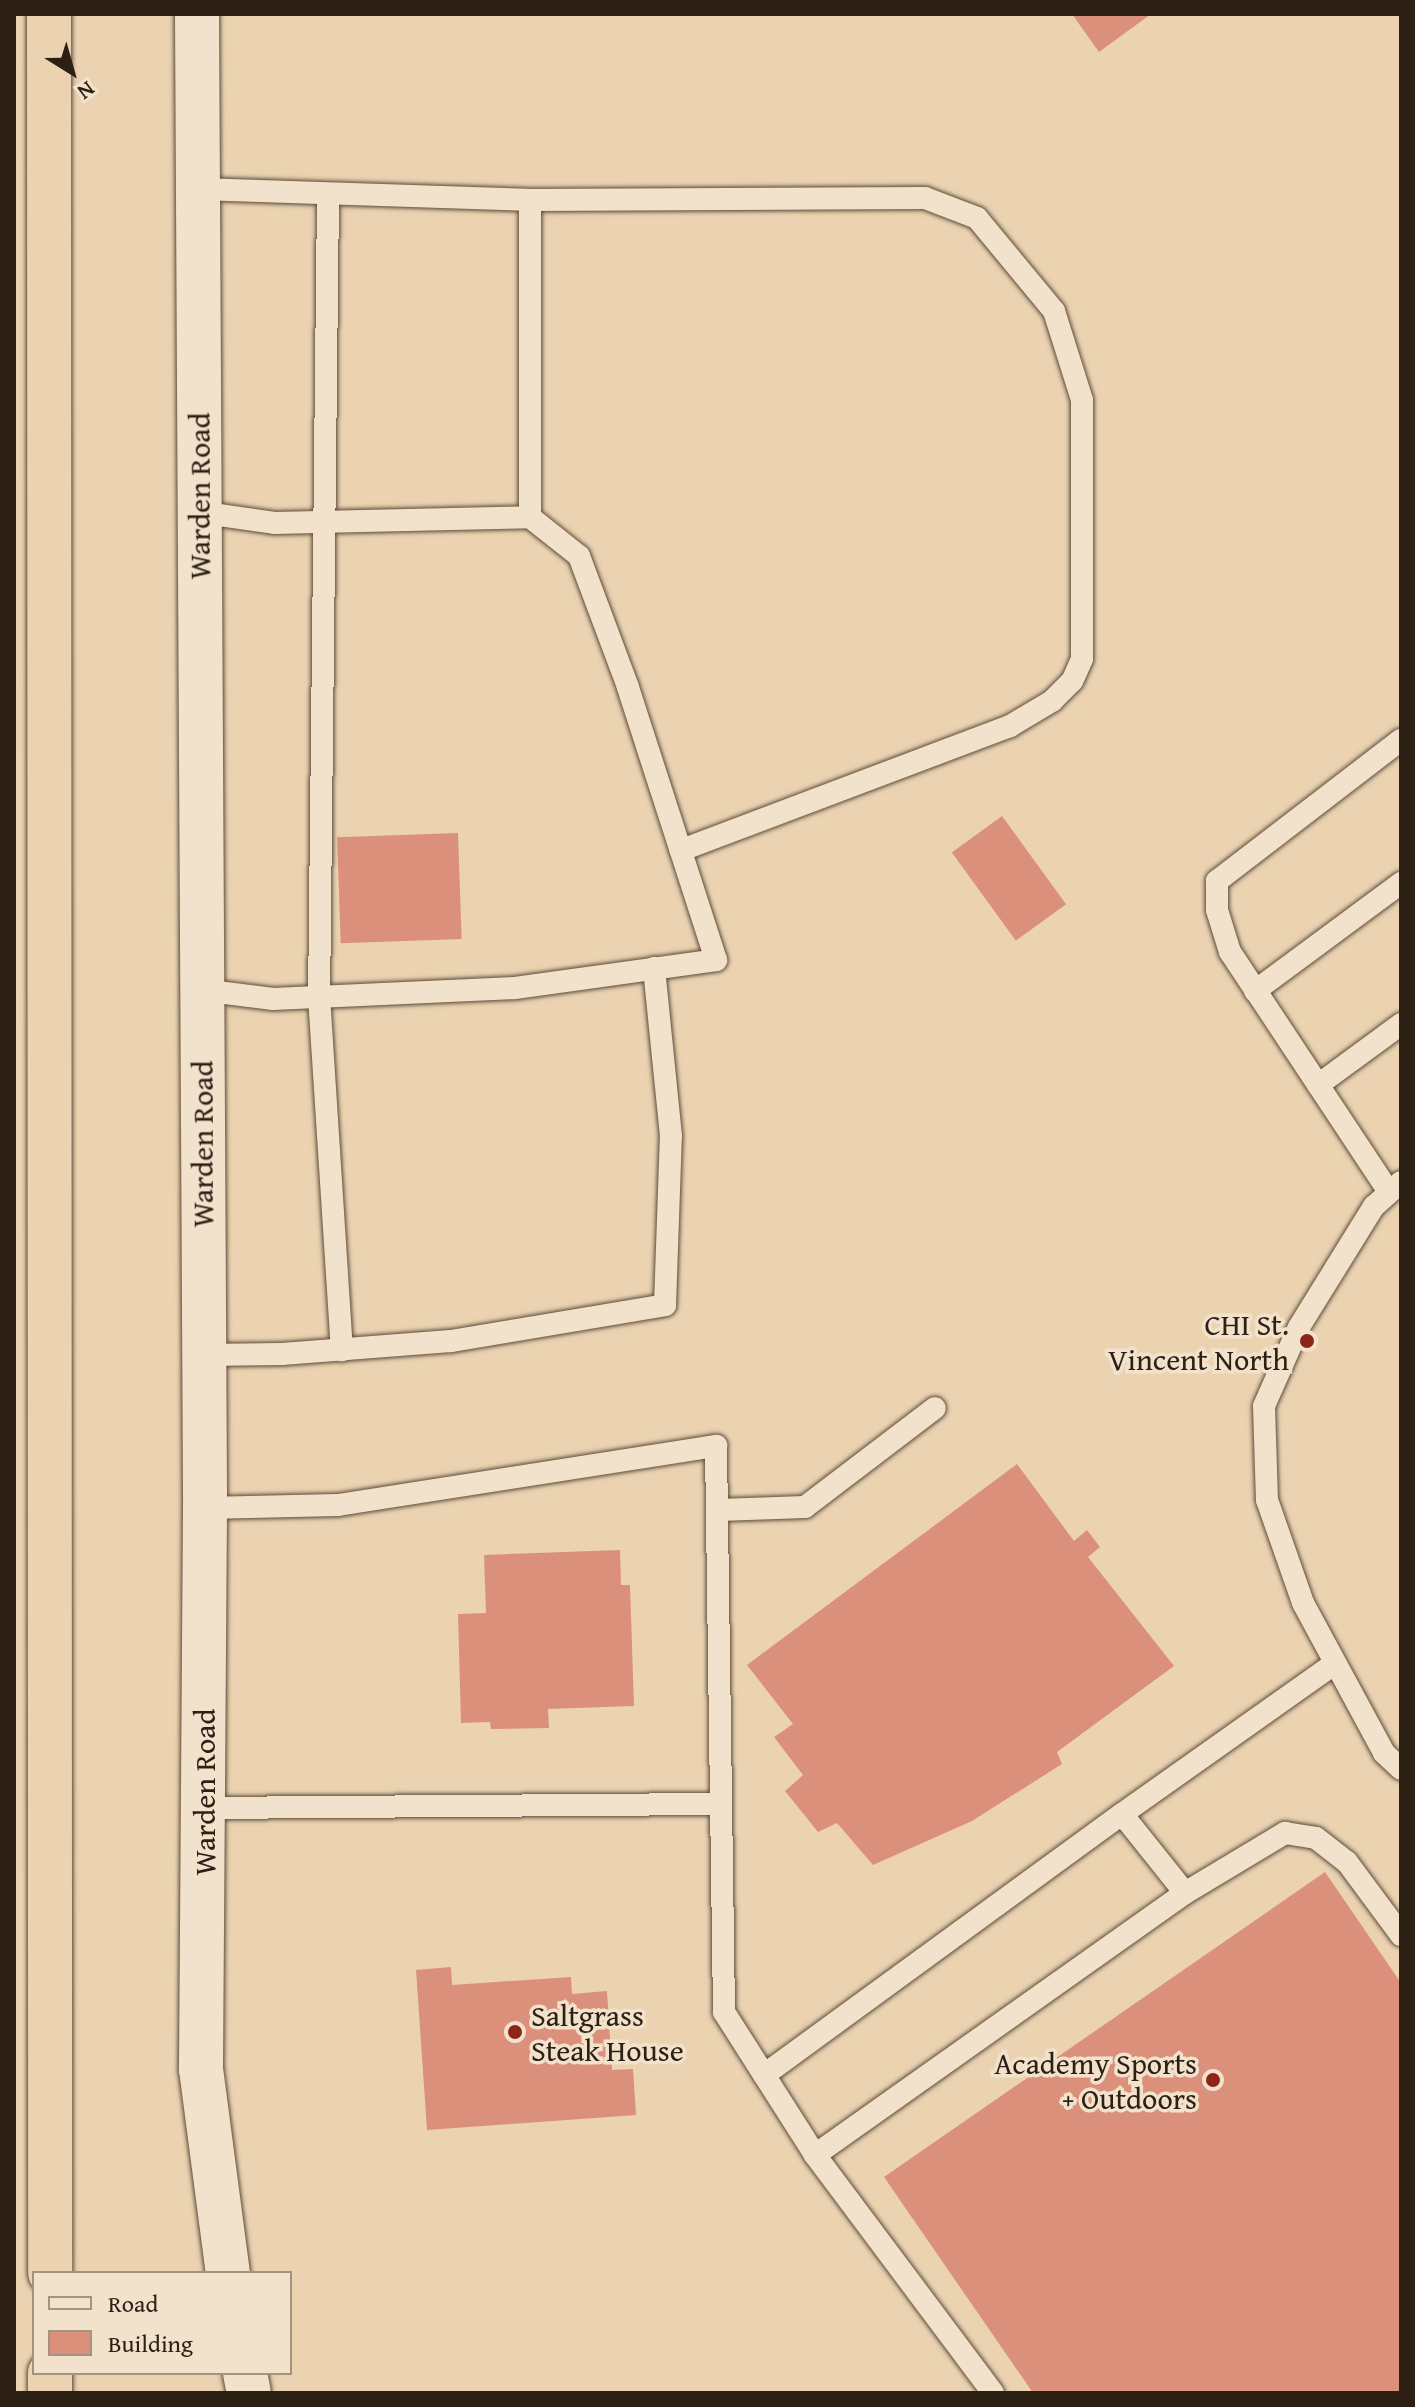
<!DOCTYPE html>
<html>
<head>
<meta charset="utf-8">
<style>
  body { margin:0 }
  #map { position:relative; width:1415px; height:2407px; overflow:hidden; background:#ebd3b1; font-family:"Gentium Book Plus",serif }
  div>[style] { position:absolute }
  .building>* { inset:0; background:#db907c; transform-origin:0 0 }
  .roads { filter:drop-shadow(0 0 2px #5c4c3b) drop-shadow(0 0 2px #5c4c3b) }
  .service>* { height:22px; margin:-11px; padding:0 11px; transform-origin:11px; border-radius:11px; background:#f2e2cc }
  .secondary>* { height:44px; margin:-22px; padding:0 22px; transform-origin:22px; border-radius:22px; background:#f2e2cc }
  .motorway>* { height:44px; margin:-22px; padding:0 22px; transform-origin:22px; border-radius:22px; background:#ebd3b1 }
  .dots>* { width:22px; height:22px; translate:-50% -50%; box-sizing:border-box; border:4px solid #f2e2cc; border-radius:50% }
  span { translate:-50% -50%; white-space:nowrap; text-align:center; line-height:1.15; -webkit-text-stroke:7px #f2e2cc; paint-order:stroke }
  .street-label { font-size:30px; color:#2c1f14 }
  .poi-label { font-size:30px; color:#2c1f14 }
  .right { translate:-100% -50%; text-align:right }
  .left { translate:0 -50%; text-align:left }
  .frame { position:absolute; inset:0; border:16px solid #2c1f14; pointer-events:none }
  .legend { position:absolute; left:32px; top:2271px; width:260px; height:104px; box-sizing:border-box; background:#f2e2cc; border:2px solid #a39482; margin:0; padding:10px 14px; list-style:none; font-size:24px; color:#2c1f14 }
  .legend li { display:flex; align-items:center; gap:16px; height:40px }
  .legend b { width:40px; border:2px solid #a39482 }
  .north { position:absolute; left:32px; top:32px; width:80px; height:80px; -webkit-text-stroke:6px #f2e2cc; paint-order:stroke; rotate:143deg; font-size:22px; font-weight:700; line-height:32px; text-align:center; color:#2c1f14 }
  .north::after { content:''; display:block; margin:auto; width:28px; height:36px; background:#2c1f14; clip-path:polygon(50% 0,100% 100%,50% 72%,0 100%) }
</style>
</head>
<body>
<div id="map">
  <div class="building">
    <i style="clip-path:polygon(1072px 14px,1151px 14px,1099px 52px)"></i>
    <i style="left:1002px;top:816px;width:109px;height:62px;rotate:54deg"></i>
    <i style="left:458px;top:833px;width:106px;height:121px;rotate:88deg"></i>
    <i style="clip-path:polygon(1017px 1464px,1074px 1541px,1087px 1530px,1100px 1547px,1088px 1557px,1174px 1666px,1057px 1752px,1062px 1764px,972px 1821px,873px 1865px,837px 1823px,818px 1832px,785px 1791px,803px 1775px,774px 1737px,793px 1724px,747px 1665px)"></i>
    <i style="clip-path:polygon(620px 1550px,621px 1585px,630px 1585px,634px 1706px,548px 1709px,549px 1728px,491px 1729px,490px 1722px,461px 1723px,458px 1614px,486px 1613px,484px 1555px)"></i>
    <i style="clip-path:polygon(1325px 1872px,1401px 1983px,1401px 2393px,1033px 2393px,884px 2177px)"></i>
    <i style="clip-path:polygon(451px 1967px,452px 1985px,571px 1977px,572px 1994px,607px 1991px,612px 2070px,633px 2069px,636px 2115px,427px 2130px,416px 1970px)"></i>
  </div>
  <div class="roads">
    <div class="service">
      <i style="left:328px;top:196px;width:800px;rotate:90.64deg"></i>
      <i style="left:319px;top:996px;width:355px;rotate:86.3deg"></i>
      <i style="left:530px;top:200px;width:395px;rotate:-0.3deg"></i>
      <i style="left:925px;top:198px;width:56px;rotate:21deg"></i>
      <i style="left:977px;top:218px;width:121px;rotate:50.4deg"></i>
      <i style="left:1054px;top:311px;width:93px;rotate:72.5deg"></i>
      <i style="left:1082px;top:400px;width:259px;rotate:90deg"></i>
      <i style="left:1082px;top:659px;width:24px;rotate:114deg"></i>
      <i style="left:1072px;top:681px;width:28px;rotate:135deg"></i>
      <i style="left:1052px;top:701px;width:49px;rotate:149.2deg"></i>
      <i style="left:1010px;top:726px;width:352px;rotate:159.3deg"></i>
      <i style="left:198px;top:512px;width:77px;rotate:8.2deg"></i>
      <i style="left:274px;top:523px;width:256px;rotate:-1.3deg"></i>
      <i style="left:530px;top:517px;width:317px;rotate:-90deg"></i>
      <i style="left:530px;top:200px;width:328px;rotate:-178.1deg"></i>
      <i style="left:201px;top:990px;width:73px;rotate:7.1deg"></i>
      <i style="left:273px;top:999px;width:242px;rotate:-2.6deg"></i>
      <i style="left:515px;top:988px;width:203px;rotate:-7.9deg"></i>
      <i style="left:716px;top:960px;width:287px;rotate:-107.9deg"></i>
      <i style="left:628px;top:687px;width:140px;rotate:-110.5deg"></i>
      <i style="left:579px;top:556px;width:63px;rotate:-141.5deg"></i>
      <i style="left:1255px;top:991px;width:182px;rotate:-36.5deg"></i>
      <i style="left:1318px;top:1085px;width:103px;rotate:-36.3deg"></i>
      <i style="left:1401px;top:1182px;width:36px;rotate:138deg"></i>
      <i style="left:1374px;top:1206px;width:142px;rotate:121.8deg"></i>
      <i style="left:1299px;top:1327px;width:86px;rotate:113.9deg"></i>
      <i style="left:1264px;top:1406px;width:94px;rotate:88.2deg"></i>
      <i style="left:1267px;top:1500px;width:109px;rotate:70.7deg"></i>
      <i style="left:1303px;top:1603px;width:170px;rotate:61.6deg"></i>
      <i style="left:1384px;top:1753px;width:23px;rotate:43deg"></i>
      <i style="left:1389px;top:1192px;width:288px;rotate:-123.5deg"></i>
      <i style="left:1230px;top:952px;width:44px;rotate:-107.2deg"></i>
      <i style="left:1217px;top:910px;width:29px;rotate:-90deg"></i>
      <i style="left:1217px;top:881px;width:232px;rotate:-37.5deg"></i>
      <i style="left:204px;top:1355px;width:78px;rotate:-0.7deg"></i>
      <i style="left:282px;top:1354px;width:169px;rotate:-4.4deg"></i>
      <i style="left:451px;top:1341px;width:217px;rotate:-9.5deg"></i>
      <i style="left:665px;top:1305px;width:169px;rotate:-88deg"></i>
      <i style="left:671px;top:1136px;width:169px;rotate:-95.8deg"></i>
      <i style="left:205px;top:1508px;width:133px;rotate:-1.3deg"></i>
      <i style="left:338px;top:1505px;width:383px;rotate:-8.9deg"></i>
      <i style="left:716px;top:1446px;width:566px;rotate:89.19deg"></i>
      <i style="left:724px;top:2012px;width:169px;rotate:57.5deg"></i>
      <i style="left:815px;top:2155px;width:297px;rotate:53.2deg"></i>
      <i style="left:719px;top:1510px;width:86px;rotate:-2deg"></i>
      <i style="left:805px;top:1507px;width:163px;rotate:-37.3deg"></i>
      <i style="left:205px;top:1808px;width:515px;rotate:-0.45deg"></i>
      <i style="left:1122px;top:1814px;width:261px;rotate:-35.3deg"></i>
      <i style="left:764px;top:2075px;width:443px;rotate:-36.1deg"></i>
      <i style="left:1122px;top:1814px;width:101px;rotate:51.4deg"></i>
      <i style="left:815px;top:2155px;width:453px;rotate:-35.3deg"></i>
      <i style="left:1185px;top:1893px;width:117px;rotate:-31deg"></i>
      <i style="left:1285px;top:1833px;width:31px;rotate:9deg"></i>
      <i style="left:1316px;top:1838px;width:39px;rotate:38deg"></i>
      <i style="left:1347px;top:1862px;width:91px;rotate:53.5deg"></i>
    </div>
    <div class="secondary">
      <i style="left:197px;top:14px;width:1494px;rotate:89.69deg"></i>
      <i style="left:205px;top:1508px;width:561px;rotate:90.41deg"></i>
      <i style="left:201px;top:2069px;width:206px;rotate:82.5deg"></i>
      <i style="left:245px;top:2373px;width:20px;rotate:79deg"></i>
    </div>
    <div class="motorway">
      <i style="left:49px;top:14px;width:2259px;rotate:89.97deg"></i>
      <i style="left:50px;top:2393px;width:20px;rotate:-90deg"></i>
    </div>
  </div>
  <div class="dots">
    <i style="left:1307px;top:1341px;background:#8f2418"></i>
    <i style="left:515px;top:2032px;background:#8f2418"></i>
    <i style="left:1213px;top:2080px;background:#8f2418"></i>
  </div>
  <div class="street-label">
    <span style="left:199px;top:496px;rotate:-90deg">Warden Road</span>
    <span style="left:202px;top:1144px;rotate:-90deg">Warden Road</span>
    <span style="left:204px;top:1792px;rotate:-90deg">Warden Road</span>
  </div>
  <div class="poi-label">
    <span class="right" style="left:1289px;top:1341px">CHI St.<br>Vincent North</span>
    <span class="left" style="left:531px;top:2032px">Saltgrass<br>Steak House</span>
    <span class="right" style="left:1197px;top:2080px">Academy Sports<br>+ Outdoors</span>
  </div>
  <div class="frame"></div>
  <ul class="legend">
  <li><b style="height:10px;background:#f2e2cc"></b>Road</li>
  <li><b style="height:22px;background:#db907c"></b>Building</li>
  </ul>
  <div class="north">N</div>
</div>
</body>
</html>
